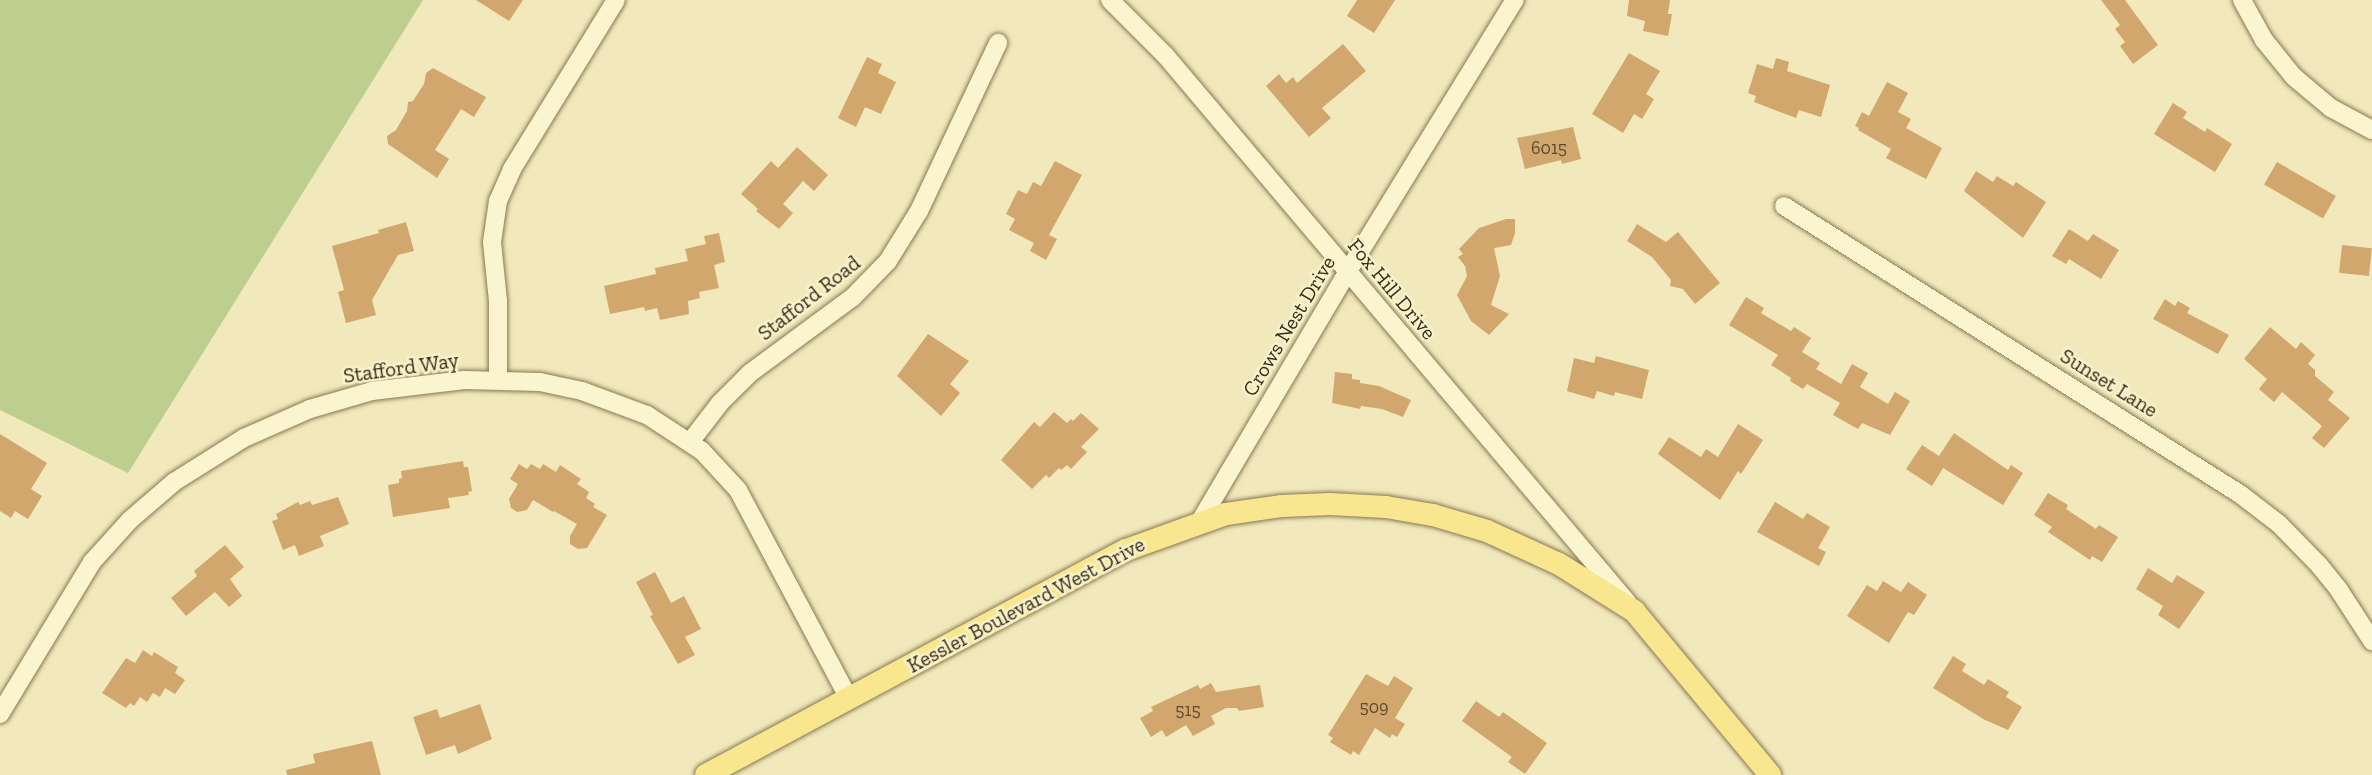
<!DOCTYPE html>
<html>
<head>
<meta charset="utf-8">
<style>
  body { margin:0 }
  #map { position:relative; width:2372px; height:775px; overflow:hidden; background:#f1e9bb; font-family:"Zilla Slab",serif }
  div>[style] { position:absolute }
  .green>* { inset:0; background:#bdcf8f }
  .building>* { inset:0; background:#d2a76e; transform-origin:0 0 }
  .roads { filter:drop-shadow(0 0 2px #897854) drop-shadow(0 0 2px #897854) }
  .minor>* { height:18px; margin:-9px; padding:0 9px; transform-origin:9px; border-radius:9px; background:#fbf5cf }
  .major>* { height:22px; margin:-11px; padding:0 11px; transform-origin:11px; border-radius:11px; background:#f8e78f }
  span { translate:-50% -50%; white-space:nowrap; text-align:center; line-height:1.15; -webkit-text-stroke:5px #f8f2cb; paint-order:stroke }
  .number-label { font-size:18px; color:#5e4b2f }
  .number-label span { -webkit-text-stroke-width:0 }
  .street-label { font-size:21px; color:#372c1a }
</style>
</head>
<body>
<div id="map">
  <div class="green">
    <i style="clip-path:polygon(0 0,423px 0,128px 473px,0 410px)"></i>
  </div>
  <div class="building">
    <i style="clip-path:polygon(476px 0,523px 0,509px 21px)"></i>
    <i style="clip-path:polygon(1357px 0,1395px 0,1374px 33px,1347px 16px)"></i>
    <i style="clip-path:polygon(1629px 0,1670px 0,1668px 14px,1672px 14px,1668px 36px,1643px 31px,1645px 21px,1627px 16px)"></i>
    <i style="clip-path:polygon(2101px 0,2125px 0,2158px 45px,2133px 64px,2120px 46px,2125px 42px,2115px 29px,2120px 25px)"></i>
    <i style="clip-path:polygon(1343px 44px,1366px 71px,1322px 108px,1331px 118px,1309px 137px,1266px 86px,1279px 74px,1286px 83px,1293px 77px,1297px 83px)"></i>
    <i style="clip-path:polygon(1629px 53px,1660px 71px,1646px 94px,1654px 99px,1642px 119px,1634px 114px,1623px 133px,1592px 114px)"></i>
    <i style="clip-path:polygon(867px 57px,882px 64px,878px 73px,896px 82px,881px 114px,865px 107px,856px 127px,838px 118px)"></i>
    <i style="clip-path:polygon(1776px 58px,1789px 62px,1787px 71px,1830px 85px,1821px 117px,1799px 110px,1796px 118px,1754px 102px,1756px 96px,1748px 93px,1757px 64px,1773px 69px)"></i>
    <i style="clip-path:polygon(433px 68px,486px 97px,474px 117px,461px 109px,435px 150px,449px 159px,437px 178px,388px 144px,387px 136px,396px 130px,407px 111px,408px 102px,413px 101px,424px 84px,426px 73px)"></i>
    <i style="clip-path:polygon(1887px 82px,1908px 93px,1898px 112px,1911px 119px,1906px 128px,1942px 148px,1926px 179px,1886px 158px,1891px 149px,1858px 130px,1859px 128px,1855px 126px,1862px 112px,1869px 116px)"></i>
    <i style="clip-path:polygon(2173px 103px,2187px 112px,2183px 118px,2205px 132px,2207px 128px,2232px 144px,2215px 172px,2154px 134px)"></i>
    <i style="clip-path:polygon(1573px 127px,1581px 159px,1562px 164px,1561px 160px,1525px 169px,1517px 138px)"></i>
    <i style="clip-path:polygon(797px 147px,828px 175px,814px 191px,803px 181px,783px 204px,793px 213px,779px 229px,756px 211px,758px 209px,741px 194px,771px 161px,778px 168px)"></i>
    <i style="clip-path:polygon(1055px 161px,1082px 175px,1049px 235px,1057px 239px,1046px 260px,1030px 251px,1034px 243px,1009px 230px,1015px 219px,1006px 214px,1018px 190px,1027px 194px,1033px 182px,1041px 186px)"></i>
    <i style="left:2277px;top:162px;width:68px;height:26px;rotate:30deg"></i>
    <i style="clip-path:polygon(1976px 171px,1993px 182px,1997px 176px,2013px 186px,2016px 182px,2046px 202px,2023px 238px,1964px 191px)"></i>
    <i style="clip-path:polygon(1506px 219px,1515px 219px,1515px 233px,1511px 245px,1494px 248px,1500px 276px,1491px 305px,1509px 314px,1489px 335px,1471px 321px,1457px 295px,1467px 276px,1465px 266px,1458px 257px,1463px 254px,1459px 249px,1479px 228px)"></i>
    <i style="clip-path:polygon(406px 222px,414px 251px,398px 255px,372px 300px,376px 315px,346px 323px,338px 292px,344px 290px,332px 246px,379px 233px,378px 230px)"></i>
    <i style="clip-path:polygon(1637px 224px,1666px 242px,1678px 232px,1720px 283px,1695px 304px,1683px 289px,1670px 286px,1671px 280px,1652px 257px,1627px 241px)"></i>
    <i style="clip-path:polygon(2069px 229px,2088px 241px,2093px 234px,2119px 250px,2101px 279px,2069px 259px,2066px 264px,2052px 256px)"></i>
    <i style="clip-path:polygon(719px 233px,725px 262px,714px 265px,719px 288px,699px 292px,700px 298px,688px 301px,689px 314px,660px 320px,657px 308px,645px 311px,644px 307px,610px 314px,604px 286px,656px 274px,655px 268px,688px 261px,685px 249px,706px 244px,704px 236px)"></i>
    <i style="left:2342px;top:245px;width:30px;height:28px;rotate:6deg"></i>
    <i style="clip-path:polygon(1746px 297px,1764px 308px,1761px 313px,1791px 331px,1794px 327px,1811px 338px,1802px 352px,1820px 363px,1816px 369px,1841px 384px,1852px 364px,1868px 373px,1860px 387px,1888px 404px,1895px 392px,1910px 401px,1890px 435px,1862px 423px,1858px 429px,1833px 415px,1840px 403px,1807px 384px,1803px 389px,1790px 381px,1791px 378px,1771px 365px,1778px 355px,1729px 325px)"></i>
    <i style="clip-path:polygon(2165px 299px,2175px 306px,2178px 301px,2190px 308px,2187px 313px,2229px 335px,2218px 354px,2153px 319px)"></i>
    <i style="clip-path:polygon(2270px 327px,2296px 349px,2301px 342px,2315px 355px,2308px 364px,2315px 370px,2315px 376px,2334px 392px,2328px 400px,2350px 418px,2324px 448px,2312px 438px,2322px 426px,2282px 392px,2274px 402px,2259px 389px,2267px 379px,2244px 359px)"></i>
    <i style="clip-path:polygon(928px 334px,969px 361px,950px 384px,960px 393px,941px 416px,897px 376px)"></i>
    <i style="clip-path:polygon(1596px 356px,1649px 370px,1642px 399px,1615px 392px,1614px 396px,1597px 391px,1594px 399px,1567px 391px,1574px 358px,1594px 363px)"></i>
    <i style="clip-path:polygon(1335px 372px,1352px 374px,1352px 379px,1360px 380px,1360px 383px,1379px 386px,1411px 400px,1403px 417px,1382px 409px,1361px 406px,1360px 409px,1332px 403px)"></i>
    <i style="clip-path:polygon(1054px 412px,1067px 423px,1071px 419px,1073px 421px,1081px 413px,1099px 429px,1081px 447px,1087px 452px,1071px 469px,1067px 465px,1061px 470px,1059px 468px,1049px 478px,1046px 475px,1032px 489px,1001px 460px,1034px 422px,1040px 427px)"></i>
    <i style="clip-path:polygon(1738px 424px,1763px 440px,1741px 474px,1738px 471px,1720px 500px,1658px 454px,1669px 437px,1701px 457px,1706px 449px,1718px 457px)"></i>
    <i style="clip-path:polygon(1954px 433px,2008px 470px,2011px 465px,2023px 473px,2003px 505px,1943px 468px,1932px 486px,1906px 469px,1922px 445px,1939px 456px)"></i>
    <i style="clip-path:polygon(0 434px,47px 463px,31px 489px,42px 496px,28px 519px,15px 511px,11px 518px,0 511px)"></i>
    <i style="clip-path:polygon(463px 461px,464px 467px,468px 467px,472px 491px,468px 492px,469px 495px,448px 498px,450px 508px,393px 517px,388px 485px,399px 483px,399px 479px,402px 478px,401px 471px)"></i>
    <i style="clip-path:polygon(519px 464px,527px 469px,531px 464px,540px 469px,543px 464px,556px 472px,560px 465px,581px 479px,577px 484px,589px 492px,586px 498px,595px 504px,593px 507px,607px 515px,587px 548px,578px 549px,570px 544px,570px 536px,577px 524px,554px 511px,553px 512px,533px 500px,527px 510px,517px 512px,511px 508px,509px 499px,518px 484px,510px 479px)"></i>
    <i style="clip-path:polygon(2048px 493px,2068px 505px,2066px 509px,2096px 529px,2099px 525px,2118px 537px,2102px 562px,2092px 556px,2090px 560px,2048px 532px,2052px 527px,2034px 515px)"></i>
    <i style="clip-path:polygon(338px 497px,349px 524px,320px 536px,324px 546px,299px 556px,295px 545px,283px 550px,272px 521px,278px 519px,276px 514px,298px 502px,300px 505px,310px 501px,312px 505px)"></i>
    <i style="clip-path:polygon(1775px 502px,1803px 519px,1807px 513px,1830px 527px,1818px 548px,1826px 552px,1819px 566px,1757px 532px)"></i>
    <i style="clip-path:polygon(225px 545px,244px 567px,230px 579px,242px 596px,229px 607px,215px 592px,186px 616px,171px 598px,197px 576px,194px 571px)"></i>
    <i style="clip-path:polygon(2148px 568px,2172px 583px,2177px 575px,2205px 592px,2179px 629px,2158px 615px,2163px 606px,2136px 589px)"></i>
    <i style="clip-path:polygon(655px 572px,671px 603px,684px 596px,701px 629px,685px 637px,695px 655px,678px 664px,650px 616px,653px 615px,636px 582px)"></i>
    <i style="clip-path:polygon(1883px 581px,1901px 592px,1908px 582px,1927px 595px,1914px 615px,1908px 612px,1889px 643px,1847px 616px,1867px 585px,1877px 591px)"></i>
    <i style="clip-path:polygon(143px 650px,152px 656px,154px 652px,178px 667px,175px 673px,185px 680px,175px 694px,165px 688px,160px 697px,153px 693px,147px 702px,140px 697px,134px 706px,130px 703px,126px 708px,102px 693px,126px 658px,135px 663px)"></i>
    <i style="clip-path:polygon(1953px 656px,1966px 664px,1962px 671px,1984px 685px,1988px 679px,2009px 692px,2006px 697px,2022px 707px,2008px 730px,1985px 720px,1933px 688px)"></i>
    <i style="clip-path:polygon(1366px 674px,1388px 686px,1394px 676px,1413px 688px,1395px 718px,1405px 724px,1397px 737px,1392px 734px,1390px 738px,1375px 728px,1359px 755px,1353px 751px,1351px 755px,1330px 742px,1333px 738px,1328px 735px)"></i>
    <i style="clip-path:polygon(1211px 683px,1216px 692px,1260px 685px,1264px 707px,1239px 711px,1237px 708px,1226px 708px,1211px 716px,1215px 724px,1193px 736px,1186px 725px,1166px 737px,1162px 730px,1151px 737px,1140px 718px,1153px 711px,1151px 707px,1198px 685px,1200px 689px)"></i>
    <i style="clip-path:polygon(1476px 701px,1499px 717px,1503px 712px,1547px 743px,1525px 774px,1508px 762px,1512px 757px,1462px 721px)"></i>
    <i style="clip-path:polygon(480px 704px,492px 739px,458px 754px,455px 745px,426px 755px,413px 717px,437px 709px,440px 718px)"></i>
    <i style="clip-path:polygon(372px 741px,381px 775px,287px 775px,286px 770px,315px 763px,313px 754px)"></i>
  </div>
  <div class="roads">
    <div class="minor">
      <i style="left:1110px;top:0;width:78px;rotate:45deg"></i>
      <i style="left:1165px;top:55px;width:717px;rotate:49.81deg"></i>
      <i style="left:2242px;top:0;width:46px;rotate:61.2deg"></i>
      <i style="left:2264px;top:40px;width:48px;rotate:51deg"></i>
      <i style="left:2294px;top:77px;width:48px;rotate:40deg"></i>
      <i style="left:2331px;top:108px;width:47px;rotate:28.2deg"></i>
      <i style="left:1784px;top:206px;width:539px;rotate:32.28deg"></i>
      <i style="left:2240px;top:494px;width:49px;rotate:37.6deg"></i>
      <i style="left:2279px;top:524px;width:57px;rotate:45.7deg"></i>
      <i style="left:2319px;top:565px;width:32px;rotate:51deg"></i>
      <i style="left:2339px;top:590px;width:61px;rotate:57.1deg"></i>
      <i style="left:498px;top:380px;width:79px;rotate:-90deg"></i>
      <i style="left:498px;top:301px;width:59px;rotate:-95.8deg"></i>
      <i style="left:492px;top:242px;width:41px;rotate:-81.7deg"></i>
      <i style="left:498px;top:201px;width:35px;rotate:-66deg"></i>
      <i style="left:512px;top:169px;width:198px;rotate:-58.4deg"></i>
      <i style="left:690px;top:442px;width:49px;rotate:-52.4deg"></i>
      <i style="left:720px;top:403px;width:42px;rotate:-45deg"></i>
      <i style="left:750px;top:373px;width:128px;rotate:-36.4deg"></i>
      <i style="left:853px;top:297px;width:50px;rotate:-45.8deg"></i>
      <i style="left:888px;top:261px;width:59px;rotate:-58.2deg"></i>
      <i style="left:919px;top:211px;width:186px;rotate:-64.8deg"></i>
      <i style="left:1199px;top:523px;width:293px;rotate:-59.4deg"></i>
      <i style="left:1348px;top:271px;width:318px;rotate:-58.4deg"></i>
      <i style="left:0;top:714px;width:178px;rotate:-58.8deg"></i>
      <i style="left:92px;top:562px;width:57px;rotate:-47.9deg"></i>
      <i style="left:130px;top:520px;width:58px;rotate:-40.8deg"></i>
      <i style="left:174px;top:482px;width:83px;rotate:-32.2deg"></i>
      <i style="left:244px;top:438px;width:72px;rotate:-23.7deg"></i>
      <i style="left:310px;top:409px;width:65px;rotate:-16.2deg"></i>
      <i style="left:372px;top:391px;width:93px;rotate:-6.8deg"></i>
      <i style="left:464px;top:380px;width:76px;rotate:1.5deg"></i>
      <i style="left:540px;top:382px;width:43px;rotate:12.1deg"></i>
      <i style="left:582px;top:391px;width:69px;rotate:20.3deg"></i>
      <i style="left:647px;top:415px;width:66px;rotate:33.2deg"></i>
      <i style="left:702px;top:451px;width:53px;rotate:47.3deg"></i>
      <i style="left:738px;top:490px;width:237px;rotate:62deg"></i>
    </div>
    <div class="major">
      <i style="left:706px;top:775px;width:476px;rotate:-28.2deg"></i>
      <i style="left:1126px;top:550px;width:106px;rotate:-19.8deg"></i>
      <i style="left:1226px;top:514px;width:57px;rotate:-8.1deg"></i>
      <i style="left:1282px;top:506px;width:48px;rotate:-2.4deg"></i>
      <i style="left:1330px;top:504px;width:56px;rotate:3.1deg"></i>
      <i style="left:1386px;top:507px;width:48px;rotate:9.7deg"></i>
      <i style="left:1433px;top:515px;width:56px;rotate:16.5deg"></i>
      <i style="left:1487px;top:531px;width:79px;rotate:24.6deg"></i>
      <i style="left:1559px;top:564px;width:89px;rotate:32.1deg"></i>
      <i style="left:1634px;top:611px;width:213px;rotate:50.3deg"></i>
    </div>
  </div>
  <div class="number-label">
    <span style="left:1549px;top:148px">6015</span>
    <span style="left:1374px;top:707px">509</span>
    <span style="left:1188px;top:710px">515</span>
  </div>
  <div class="street-label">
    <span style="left:1392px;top:289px;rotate:50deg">Fox Hill Drive</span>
    <span style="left:809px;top:298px;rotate:-38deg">Stafford Road</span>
    <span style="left:1289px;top:326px;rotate:-59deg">Crows Nest Drive</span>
    <span style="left:401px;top:368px;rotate:-8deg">Stafford Way</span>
    <span style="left:2109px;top:383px;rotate:32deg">Sunset Lane</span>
    <span style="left:1026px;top:605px;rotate:-28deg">Kessler Boulevard West Drive</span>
  </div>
</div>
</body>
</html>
